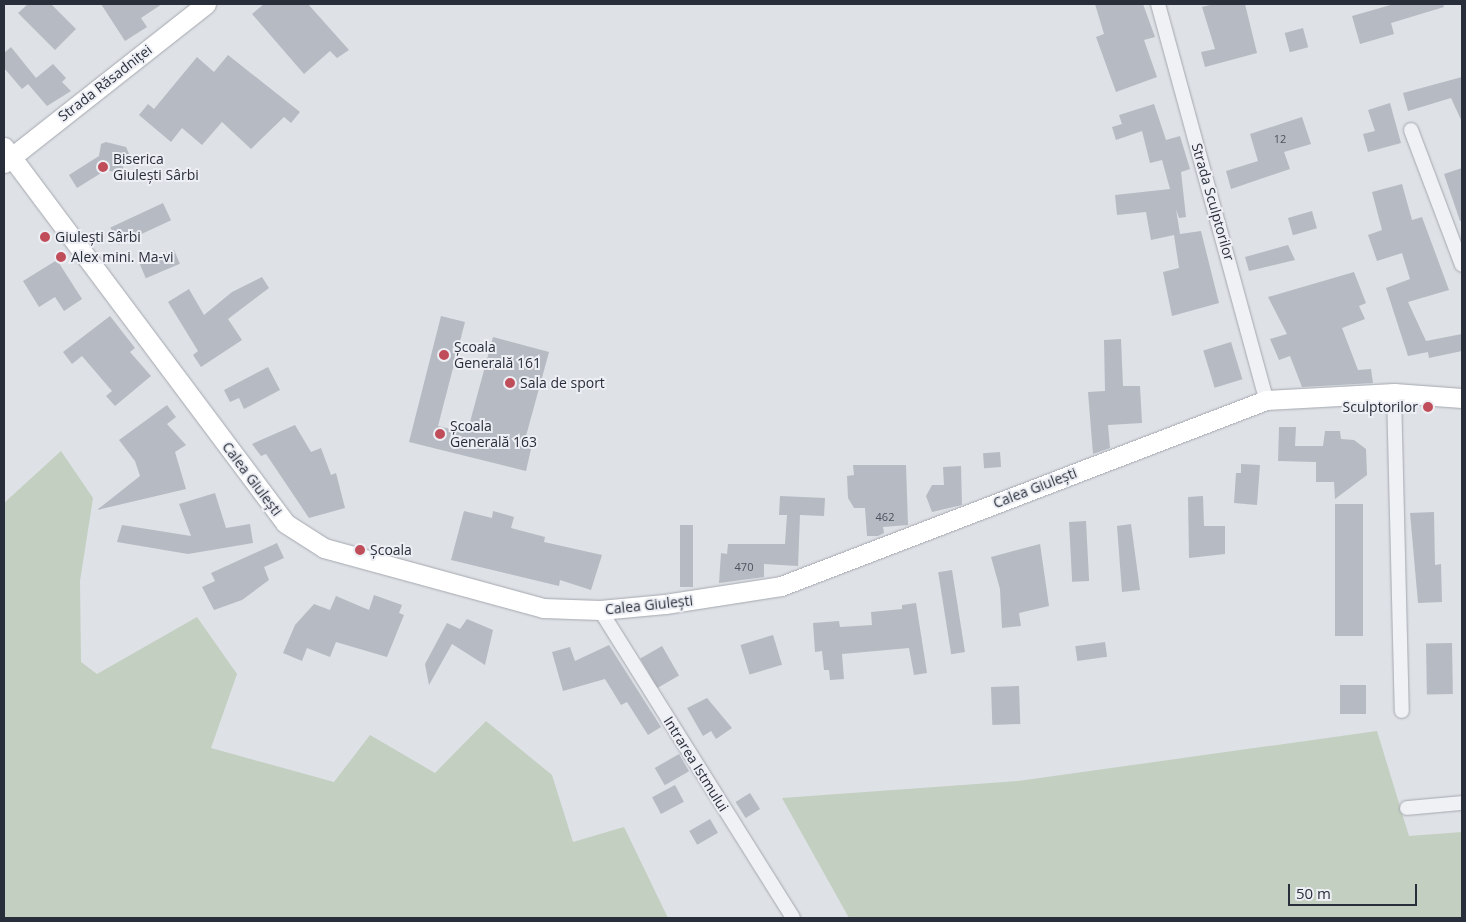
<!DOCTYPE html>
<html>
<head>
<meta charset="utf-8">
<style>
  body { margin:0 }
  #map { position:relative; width:1466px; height:922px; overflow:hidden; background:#dee1e6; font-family:"Open Sans",sans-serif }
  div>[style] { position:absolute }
  .green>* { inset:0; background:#c3cfc0 }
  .building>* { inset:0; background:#b6bac2; transform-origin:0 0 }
  .roads { filter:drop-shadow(0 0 1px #a4a8af) drop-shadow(0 0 1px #a4a8af) }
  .street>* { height:14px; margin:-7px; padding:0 7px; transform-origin:7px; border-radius:7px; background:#f0f1f5 }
  .secondary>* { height:19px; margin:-9.5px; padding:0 9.5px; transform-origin:9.5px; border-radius:9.5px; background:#fff }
  .dots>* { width:14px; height:14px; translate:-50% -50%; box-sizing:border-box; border:2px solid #edeff4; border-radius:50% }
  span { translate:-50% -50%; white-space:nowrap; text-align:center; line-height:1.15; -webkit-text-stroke:4px #edeff4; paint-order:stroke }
  .number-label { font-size:11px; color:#4c515d }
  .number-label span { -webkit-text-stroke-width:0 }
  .street-label { font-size:14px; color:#292e3b }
  .poi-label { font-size:14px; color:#292e3b }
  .left { translate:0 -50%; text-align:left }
  .right { translate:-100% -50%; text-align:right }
  .frame { position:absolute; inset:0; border:5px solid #292e3b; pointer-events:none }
  .scale { position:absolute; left:1288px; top:884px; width:129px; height:22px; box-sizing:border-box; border:2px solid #292e3b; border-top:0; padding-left:6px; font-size:15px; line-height:18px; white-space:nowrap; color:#292e3b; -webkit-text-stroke:4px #edeff4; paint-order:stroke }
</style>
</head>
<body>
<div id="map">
  <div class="green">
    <i style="clip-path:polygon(61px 451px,93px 498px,80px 581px,81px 662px,97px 674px,197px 617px,237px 674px,211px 748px,334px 782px,370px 735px,435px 773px,486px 721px,552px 775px,573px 842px,624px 827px,668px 918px,4px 918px,4px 503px)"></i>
    <i style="clip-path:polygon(1377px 731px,1409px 836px,1462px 832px,1462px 918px,849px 918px,782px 798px,1018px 781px)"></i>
  </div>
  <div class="building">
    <i style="clip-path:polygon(28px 4px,51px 4px,76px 29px,55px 50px,18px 13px)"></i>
    <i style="clip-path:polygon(101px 4px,162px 4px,141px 18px,147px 27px,125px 41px)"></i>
    <i style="clip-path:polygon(264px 4px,308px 4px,349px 50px,337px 58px,330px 51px,304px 74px,252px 14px)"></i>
    <i style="clip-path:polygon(1095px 4px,1143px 4px,1155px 37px,1144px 40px,1157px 77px,1116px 92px,1096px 37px,1104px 34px)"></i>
    <i style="clip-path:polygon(1214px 4px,1245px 4px,1257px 53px,1205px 67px,1201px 52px,1215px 49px,1202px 7px)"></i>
    <i style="clip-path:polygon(1394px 4px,1443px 4px,1444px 7px,1391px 23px,1394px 34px,1360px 44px,1352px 16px)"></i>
    <i style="left:1303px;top:28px;width:20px;height:19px;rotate:75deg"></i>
    <i style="clip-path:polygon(11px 47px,36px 78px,53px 64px,66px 78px,62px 82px,71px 91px,47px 106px,28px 84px,22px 89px,4px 68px,4px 53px)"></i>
    <i style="clip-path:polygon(228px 55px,300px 112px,291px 123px,284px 117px,251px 149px,222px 122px,202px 145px,182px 128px,171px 142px,139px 115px,148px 104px,154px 109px,197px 57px,214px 72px)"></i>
    <i style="clip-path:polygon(1462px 77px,1462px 122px,1451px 98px,1408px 111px,1403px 93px)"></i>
    <i style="clip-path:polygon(1390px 103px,1401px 143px,1368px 152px,1363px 134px,1375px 131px,1368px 110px)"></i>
    <i style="clip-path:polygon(1154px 104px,1166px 140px,1180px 136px,1190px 169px,1181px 172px,1186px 217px,1179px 218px,1176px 209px,1180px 234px,1201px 231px,1219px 303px,1172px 316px,1163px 272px,1179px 268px,1174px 235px,1151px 240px,1146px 212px,1117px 215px,1115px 195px,1170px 189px,1162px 160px,1150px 163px,1142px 131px,1116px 140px,1112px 127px,1122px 124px,1119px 115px)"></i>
    <i style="clip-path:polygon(1302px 117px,1311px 144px,1284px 152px,1290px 169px,1231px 189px,1226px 171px,1258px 161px,1250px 134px)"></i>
    <i style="clip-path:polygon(106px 142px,126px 147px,129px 154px,124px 158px,123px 169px,118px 173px,106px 170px,77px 188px,69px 175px,99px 156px,101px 144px)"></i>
    <i style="clip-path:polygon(1462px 168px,1462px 221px,1460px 221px,1444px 174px)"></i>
    <i style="clip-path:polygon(1402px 184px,1412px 220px,1422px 217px,1449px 290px,1408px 302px,1426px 341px,1462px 334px,1462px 351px,1429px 358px,1428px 352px,1408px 356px,1386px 288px,1410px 279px,1402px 253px,1377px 261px,1368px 235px,1382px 230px,1372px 192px)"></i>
    <i style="left:163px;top:203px;width:19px;height:58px;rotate:65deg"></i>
    <i style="left:1312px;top:211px;width:18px;height:25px;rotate:74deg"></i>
    <i style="clip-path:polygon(1288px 245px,1295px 260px,1249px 271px,1245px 257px)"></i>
    <i style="left:174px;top:250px;width:15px;height:37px;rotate:67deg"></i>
    <i style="clip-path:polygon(57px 260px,82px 299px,64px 311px,55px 297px,39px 307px,23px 281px)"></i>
    <i style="clip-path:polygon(1354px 272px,1366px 303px,1359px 306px,1365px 319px,1342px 328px,1358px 370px,1371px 369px,1373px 383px,1302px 387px,1290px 356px,1279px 360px,1270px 339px,1287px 334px,1268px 297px)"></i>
    <i style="clip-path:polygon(262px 277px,269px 288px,228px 319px,242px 340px,201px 367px,193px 355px,198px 351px,168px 302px,189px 289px,204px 315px,232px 292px)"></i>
    <i style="clip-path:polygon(110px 316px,135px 348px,130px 352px,151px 376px,115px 406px,106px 396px,112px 391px,82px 356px,72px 364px,63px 352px)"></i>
    <i style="clip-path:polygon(441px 316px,465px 322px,438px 426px,467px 433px,493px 337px,549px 352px,523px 447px,531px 449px,526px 471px,409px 442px)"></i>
    <i style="clip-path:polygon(1121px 339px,1123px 386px,1140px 386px,1142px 423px,1108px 425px,1110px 448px,1093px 454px,1088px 392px,1105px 391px,1104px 340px)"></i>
    <i style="left:1231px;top:342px;width:39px;height:29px;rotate:73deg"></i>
    <i style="clip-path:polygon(268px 367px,280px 390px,244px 409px,239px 398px,230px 402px,224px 390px)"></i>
    <i style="clip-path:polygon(167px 405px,176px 417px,167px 424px,186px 445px,175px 452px,186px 489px,97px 510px,140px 476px,135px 461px,119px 440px)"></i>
    <i style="clip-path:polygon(295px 425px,311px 452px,321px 448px,331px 475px,336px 473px,345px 508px,309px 518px,266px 454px,261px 456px,252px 444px)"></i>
    <i style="clip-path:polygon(1279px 427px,1296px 427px,1295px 446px,1323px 446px,1325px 431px,1340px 431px,1341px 439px,1354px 440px,1366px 449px,1367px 475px,1335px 499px,1334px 482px,1316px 482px,1316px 462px,1278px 461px)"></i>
    <i style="left:1000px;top:452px;width:15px;height:17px;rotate:86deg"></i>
    <i style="clip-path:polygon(1241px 464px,1260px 465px,1257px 505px,1234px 503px,1236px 473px,1241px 473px)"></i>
    <i style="clip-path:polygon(853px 465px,906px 465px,908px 525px,883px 527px,884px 533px,878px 536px,867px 536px,865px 508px,854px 508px,848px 498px,847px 476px,854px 475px)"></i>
    <i style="clip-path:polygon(961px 466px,962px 505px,932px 512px,926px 496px,932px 485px,944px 485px,943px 467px)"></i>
    <i style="clip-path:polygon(215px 493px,226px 528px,250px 524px,253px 543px,188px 554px,117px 542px,122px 525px,191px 536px,179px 504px)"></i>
    <i style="clip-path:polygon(780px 496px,825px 498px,824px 516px,800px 515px,798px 566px,764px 564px,764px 577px,719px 583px,721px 553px,727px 554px,728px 544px,785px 544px,787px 515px,779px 515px)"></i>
    <i style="clip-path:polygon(1203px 496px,1204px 526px,1225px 526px,1225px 554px,1189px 558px,1188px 497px)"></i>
    <i style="left:1335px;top:504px;width:28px;height:132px"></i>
    <i style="clip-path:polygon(464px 511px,492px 518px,493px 511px,514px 517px,511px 528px,545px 537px,544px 542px,602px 555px,591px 590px,560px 580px,559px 586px,451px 560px)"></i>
    <i style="clip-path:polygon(1434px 512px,1435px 565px,1441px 564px,1442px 602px,1418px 603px,1410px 513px)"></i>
    <i style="left:1086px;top:521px;width:60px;height:17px;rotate:87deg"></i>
    <i style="clip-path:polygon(1131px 524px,1140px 590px,1122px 592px,1117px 526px)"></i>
    <i style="left:680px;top:525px;width:13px;height:62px"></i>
    <i style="clip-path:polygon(277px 543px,284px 558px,264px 567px,269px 580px,242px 600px,214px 610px,202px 587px,215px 581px,211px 573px)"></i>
    <i style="clip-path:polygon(1040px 544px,1049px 606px,1019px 613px,1021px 626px,1002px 628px,1000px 589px,991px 557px)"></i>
    <i style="left:952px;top:570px;width:83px;height:14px;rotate:81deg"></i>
    <i style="clip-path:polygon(374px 595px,402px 605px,399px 613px,404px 615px,387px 657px,336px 642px,330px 657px,307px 648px,302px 661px,283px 653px,295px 625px,314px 604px,330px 610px,336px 596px,369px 610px)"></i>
    <i style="clip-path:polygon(916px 603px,927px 673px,914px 675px,909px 648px,842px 654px,844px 679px,830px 680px,829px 670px,824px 670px,822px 651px,815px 652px,813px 623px,839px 621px,840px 627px,872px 625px,871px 612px,902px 609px,902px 605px)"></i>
    <i style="clip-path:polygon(467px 619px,493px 630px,485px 665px,452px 644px,429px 685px,425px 664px,447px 623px,460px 629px)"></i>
    <i style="left:773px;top:635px;width:31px;height:34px;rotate:73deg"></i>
    <i style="left:1105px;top:642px;width:15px;height:30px;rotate:82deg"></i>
    <i style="left:1452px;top:643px;width:51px;height:26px;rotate:89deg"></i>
    <i style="clip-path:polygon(609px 645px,661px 727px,648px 735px,627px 702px,621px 705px,605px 679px,563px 691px,552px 652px,570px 647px,575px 661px)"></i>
    <i style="left:662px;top:646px;width:34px;height:25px;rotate:60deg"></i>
    <i style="left:1340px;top:685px;width:26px;height:29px"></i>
    <i style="left:1019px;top:686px;width:38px;height:28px;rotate:88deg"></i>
    <i style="clip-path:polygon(707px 698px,732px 728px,716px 739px,711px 731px,703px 736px,687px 708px)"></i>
    <i style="left:679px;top:754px;width:20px;height:28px;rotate:60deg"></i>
    <i style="left:675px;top:785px;width:19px;height:26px;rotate:62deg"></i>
    <i style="left:750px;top:793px;width:19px;height:17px;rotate:58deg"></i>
    <i style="left:710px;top:819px;width:16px;height:24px;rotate:60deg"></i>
  </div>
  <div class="roads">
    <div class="street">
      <i style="left:1158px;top:4px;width:410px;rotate:74.7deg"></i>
      <i style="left:1411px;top:130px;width:144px;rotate:69.3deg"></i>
      <i style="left:1394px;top:393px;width:318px;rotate:88.6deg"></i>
      <i style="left:600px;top:610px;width:363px;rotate:57.9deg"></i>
      <i style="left:1407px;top:808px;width:55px;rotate:-5.2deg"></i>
    </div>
    <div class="secondary">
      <i style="left:4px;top:147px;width:469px;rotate:53.2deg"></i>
      <i style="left:285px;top:523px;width:46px;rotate:32.7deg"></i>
      <i style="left:324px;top:548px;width:227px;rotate:15.3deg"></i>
      <i style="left:543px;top:608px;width:57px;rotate:2deg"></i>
      <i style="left:600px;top:610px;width:65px;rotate:-5.3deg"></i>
      <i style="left:665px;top:604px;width:117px;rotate:-8.8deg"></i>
      <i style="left:781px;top:586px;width:519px;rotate:-20.98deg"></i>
      <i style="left:1266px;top:400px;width:128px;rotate:-3.1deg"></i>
      <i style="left:1394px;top:393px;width:68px;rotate:4.2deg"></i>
      <i style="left:4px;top:163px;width:257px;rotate:-38.2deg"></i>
    </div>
  </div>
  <div class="dots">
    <i style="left:103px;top:167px;background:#c04e5a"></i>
    <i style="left:45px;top:237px;background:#c04e5a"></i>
    <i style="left:61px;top:257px;background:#c04e5a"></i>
    <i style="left:444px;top:355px;background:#c04e5a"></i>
    <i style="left:510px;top:383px;background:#c04e5a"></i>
    <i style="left:1428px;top:407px;background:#c04e5a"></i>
    <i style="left:440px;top:434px;background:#c04e5a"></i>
    <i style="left:360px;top:550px;background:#c04e5a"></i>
  </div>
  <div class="number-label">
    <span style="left:1280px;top:139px">12</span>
    <span style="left:885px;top:517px">462</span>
    <span style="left:744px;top:567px">470</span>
  </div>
  <div class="street-label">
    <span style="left:105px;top:83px;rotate:-38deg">Strada Răsadniței</span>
    <span style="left:1213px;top:202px;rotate:74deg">Strada Sculptorilor</span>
    <span style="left:252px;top:479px;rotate:53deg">Calea Giulești</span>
    <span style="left:1035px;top:488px;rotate:-21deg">Calea Giulești</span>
    <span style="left:649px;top:605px;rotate:-6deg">Calea Giulești</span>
    <span style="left:696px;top:764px;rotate:58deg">Intrarea Istmului</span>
  </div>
  <div class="poi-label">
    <span class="left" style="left:113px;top:167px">Biserica<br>Giulești Sârbi</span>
    <span class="left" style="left:55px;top:237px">Giulești Sârbi</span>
    <span class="left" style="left:71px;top:257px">Alex mini. Ma-vi</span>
    <span class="left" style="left:454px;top:355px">Școala<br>Generală 161</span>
    <span class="left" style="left:520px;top:383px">Sala de sport</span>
    <span class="right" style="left:1418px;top:407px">Sculptorilor</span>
    <span class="left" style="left:450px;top:434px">Școala<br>Generală 163</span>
    <span class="left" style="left:370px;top:550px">Școala</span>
  </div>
  <div class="frame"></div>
  <div class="scale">50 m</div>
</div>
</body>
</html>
